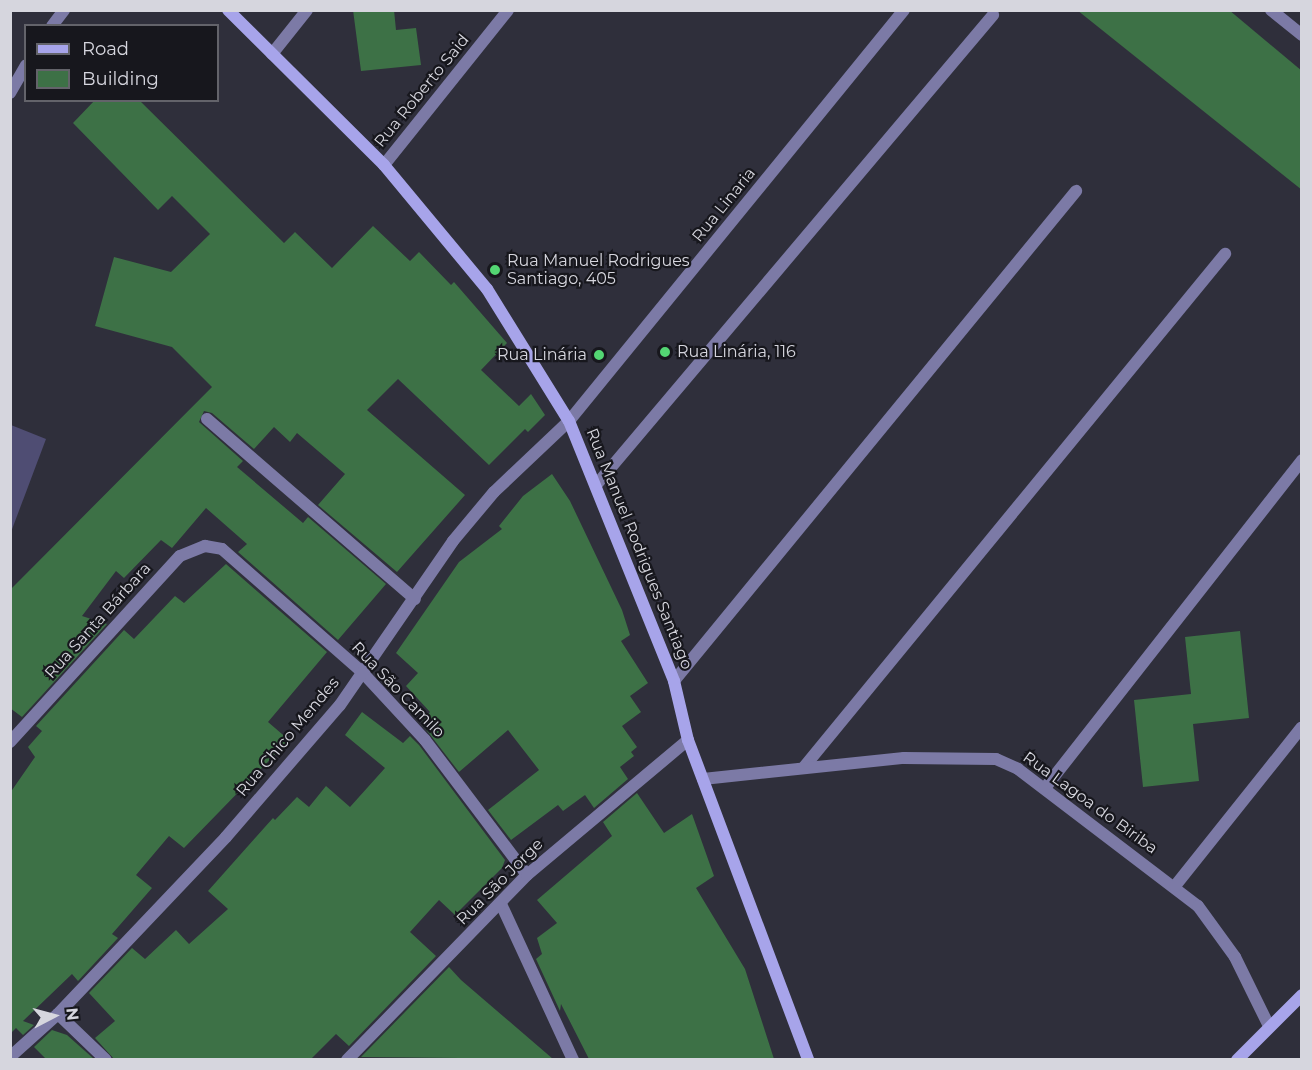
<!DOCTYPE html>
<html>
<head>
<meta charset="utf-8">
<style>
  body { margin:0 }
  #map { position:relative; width:1312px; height:1070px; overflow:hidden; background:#2f2f3b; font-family:Montserrat,sans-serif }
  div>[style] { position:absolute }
  .green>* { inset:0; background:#4f4d73 }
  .building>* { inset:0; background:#3d7146 }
  .minor>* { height:12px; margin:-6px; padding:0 6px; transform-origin:6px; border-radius:6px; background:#7c7aa6 }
  .secondary>* { height:12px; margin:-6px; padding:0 6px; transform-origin:6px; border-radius:6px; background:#a7a4ea }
  .dots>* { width:16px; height:16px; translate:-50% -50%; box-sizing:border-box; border:3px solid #17171d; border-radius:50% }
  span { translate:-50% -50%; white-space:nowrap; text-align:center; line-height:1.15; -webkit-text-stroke:4.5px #17171d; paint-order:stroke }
  .street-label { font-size:16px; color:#d6d6de }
  .poi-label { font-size:16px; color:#d6d6de }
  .left { translate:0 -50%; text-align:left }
  .right { translate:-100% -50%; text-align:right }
  .frame { position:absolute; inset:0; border:12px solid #d6d6de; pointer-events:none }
  .legend { position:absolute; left:24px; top:24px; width:195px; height:78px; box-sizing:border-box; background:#17171d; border:2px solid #63636a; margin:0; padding:8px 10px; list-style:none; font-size:18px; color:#d6d6de }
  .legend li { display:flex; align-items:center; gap:12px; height:30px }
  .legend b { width:30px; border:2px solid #63636a }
  .north { position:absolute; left:24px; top:986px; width:60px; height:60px; -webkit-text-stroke:4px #17171d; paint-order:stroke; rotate:84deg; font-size:16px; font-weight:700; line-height:24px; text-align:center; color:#d6d6de }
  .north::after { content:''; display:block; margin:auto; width:21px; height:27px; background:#d6d6de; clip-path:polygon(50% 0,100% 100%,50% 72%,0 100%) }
</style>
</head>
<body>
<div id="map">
  <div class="green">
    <i style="clip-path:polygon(11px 425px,46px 439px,11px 532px)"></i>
  </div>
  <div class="building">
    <i style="clip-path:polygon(353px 10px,394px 10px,396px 30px,416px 28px,421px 65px,361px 71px)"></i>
    <i style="clip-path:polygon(1077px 10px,1229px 10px,1302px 71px,1302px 190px)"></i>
    <i style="clip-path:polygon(95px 100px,139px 100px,284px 243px,295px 232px,332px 268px,373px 226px,410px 261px,419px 252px,451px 285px,454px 282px,507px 343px,481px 370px,519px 406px,531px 394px,545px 415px,528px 432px,525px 429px,489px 465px,398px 379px,367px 410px,465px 495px,397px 572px,318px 505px,345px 474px,297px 433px,290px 442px,274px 427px,254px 449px,212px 413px,204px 411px,199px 422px,243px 461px,237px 467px,303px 523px,308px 517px,386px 584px,338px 640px,238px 552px,247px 544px,206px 508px,172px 548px,161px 540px,124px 578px,116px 571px,82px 616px,107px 624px,22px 717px,10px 708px,10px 590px,212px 387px,172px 347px,95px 326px,114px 257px,171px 272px,210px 234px,172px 196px,158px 210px,73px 123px)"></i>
    <i style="clip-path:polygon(552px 474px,570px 501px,622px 610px,630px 635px,621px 641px,648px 683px,630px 696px,641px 712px,622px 726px,637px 747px,631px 752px,634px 756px,620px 767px,628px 779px,594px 808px,585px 795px,563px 811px,558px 805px,511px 840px,488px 810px,539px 770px,508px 730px,459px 772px,421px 723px,430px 712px,406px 686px,418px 673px,396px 653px,459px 562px,502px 529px,499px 526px,523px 496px)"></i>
    <i style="clip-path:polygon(226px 564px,327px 652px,268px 722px,289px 740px,184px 848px,169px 836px,136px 875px,152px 888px,112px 934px,118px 938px,78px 981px,72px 974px,23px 1021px,34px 1025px,23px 1035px,16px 1028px,10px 1034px,10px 793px,35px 757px,28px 747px,42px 731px,36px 726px,124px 630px,134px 639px,175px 596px,184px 603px)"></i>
    <i style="clip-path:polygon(1240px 631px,1249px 718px,1193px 724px,1199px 781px,1143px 787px,1134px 700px,1191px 694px,1185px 637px)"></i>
    <i style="clip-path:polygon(362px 712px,403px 743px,410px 736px,419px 745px,505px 860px,502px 868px,455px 915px,439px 900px,410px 932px,436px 956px,349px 1046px,336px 1034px,311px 1059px,114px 1059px,95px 1038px,115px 1021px,89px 993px,132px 948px,145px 959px,176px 930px,189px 944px,228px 909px,208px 891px,273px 818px,275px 820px,297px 797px,309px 807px,326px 786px,350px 807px,385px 768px,345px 735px)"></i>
    <i style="clip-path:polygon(637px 793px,664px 833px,692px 814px,714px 876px,696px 888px,745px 969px,774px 1059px,589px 1059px,561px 1004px,560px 1011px,536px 959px,542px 954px,537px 938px,557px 923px,537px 900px,612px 836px,603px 822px)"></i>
    <i style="clip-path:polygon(449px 967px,461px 980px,553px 1059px,361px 1057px)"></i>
    <i style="clip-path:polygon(52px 1030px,67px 1035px,94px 1059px,46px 1059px,34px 1047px)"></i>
  </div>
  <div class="minor">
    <i style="left:1271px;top:10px;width:40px;rotate:39deg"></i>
    <i style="left:52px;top:26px;width:20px;rotate:-53deg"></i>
    <i style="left:272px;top:54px;width:56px;rotate:-51.5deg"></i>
    <i style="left:10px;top:93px;width:32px;rotate:-60deg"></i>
    <i style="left:384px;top:165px;width:198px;rotate:-51.3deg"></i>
    <i style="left:207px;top:419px;width:275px;rotate:40.9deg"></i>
    <i style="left:597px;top:484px;width:614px;rotate:-49.82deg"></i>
    <i style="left:674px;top:681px;width:634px;rotate:-50.63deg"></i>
    <i style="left:10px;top:742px;width:252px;rotate:-47.6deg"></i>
    <i style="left:180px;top:556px;width:27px;rotate:-22deg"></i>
    <i style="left:205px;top:546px;width:17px;rotate:10deg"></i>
    <i style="left:222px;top:549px;width:188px;rotate:41.3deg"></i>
    <i style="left:363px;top:673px;width:91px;rotate:47.2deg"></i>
    <i style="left:425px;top:740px;width:169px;rotate:52.9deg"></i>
    <i style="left:804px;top:767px;width:664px;rotate:-50.63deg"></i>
    <i style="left:703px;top:779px;width:202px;rotate:-6deg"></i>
    <i style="left:904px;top:758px;width:92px;rotate:0.6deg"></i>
    <i style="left:996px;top:759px;width:24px;rotate:24deg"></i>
    <i style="left:1018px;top:769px;width:226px;rotate:37.3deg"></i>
    <i style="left:1198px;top:906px;width:63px;rotate:54deg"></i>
    <i style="left:1235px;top:957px;width:77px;rotate:63.8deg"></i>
    <i style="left:1045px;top:788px;width:417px;rotate:-51.9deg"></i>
    <i style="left:1175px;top:886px;width:203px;rotate:-51.4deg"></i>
    <i style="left:501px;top:904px;width:172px;rotate:65.2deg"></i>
    <i style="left:58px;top:1014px;width:66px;rotate:43.8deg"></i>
    <i style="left:10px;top:1057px;width:64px;rotate:-41.9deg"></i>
    <i style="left:58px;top:1014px;width:244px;rotate:-46.5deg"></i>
    <i style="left:226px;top:837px;width:174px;rotate:-49.2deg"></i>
    <i style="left:340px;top:705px;width:199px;rotate:-55.4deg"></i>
    <i style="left:453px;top:541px;width:64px;rotate:-50.1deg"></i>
    <i style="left:494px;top:492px;width:103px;rotate:-43.4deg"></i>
    <i style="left:569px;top:421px;width:530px;rotate:-50.82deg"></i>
    <i style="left:347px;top:1060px;width:258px;rotate:-45.8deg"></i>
    <i style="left:527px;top:875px;width:210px;rotate:-40deg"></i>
  </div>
  <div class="secondary">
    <i style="left:228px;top:10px;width:220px;rotate:44.8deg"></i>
    <i style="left:384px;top:165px;width:161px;rotate:50.3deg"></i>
    <i style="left:487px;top:289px;width:155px;rotate:58.2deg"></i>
    <i style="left:569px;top:421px;width:280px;rotate:68deg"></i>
    <i style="left:674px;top:681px;width:61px;rotate:76.7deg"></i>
    <i style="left:688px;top:740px;width:342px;rotate:69.4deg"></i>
    <i style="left:1237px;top:1060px;width:92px;rotate:-45deg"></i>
  </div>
  <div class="dots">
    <i style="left:495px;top:270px;background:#53d673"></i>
    <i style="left:665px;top:352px;background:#53d673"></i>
    <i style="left:599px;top:355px;background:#53d673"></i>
  </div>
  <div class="street-label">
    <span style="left:422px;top:91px;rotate:-51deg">Rua Roberto Said</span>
    <span style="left:724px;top:205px;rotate:-51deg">Rua Linaria</span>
    <span style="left:639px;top:549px;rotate:68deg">Rua Manuel Rodrigues Santiago</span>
    <span style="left:98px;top:621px;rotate:-48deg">Rua Santa Bárbara</span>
    <span style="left:398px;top:690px;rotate:46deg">Rua São Camilo</span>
    <span style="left:288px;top:737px;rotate:-50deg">Rua Chico Mendes</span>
    <span style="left:1090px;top:803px;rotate:36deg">Rua Lagoa do Biriba</span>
    <span style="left:500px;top:882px;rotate:-45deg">Rua São Jorge</span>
  </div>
  <div class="poi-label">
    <span class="left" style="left:507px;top:270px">Rua Manuel Rodrigues<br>Santiago, 405</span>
    <span class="left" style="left:677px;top:352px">Rua Linária, 116</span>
    <span class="right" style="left:587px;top:355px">Rua Linária</span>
  </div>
  <div class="frame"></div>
  <ul class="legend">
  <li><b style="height:8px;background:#a7a4ea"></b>Road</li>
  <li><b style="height:16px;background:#3d7146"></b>Building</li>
  </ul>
  <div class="north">N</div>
</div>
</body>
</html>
